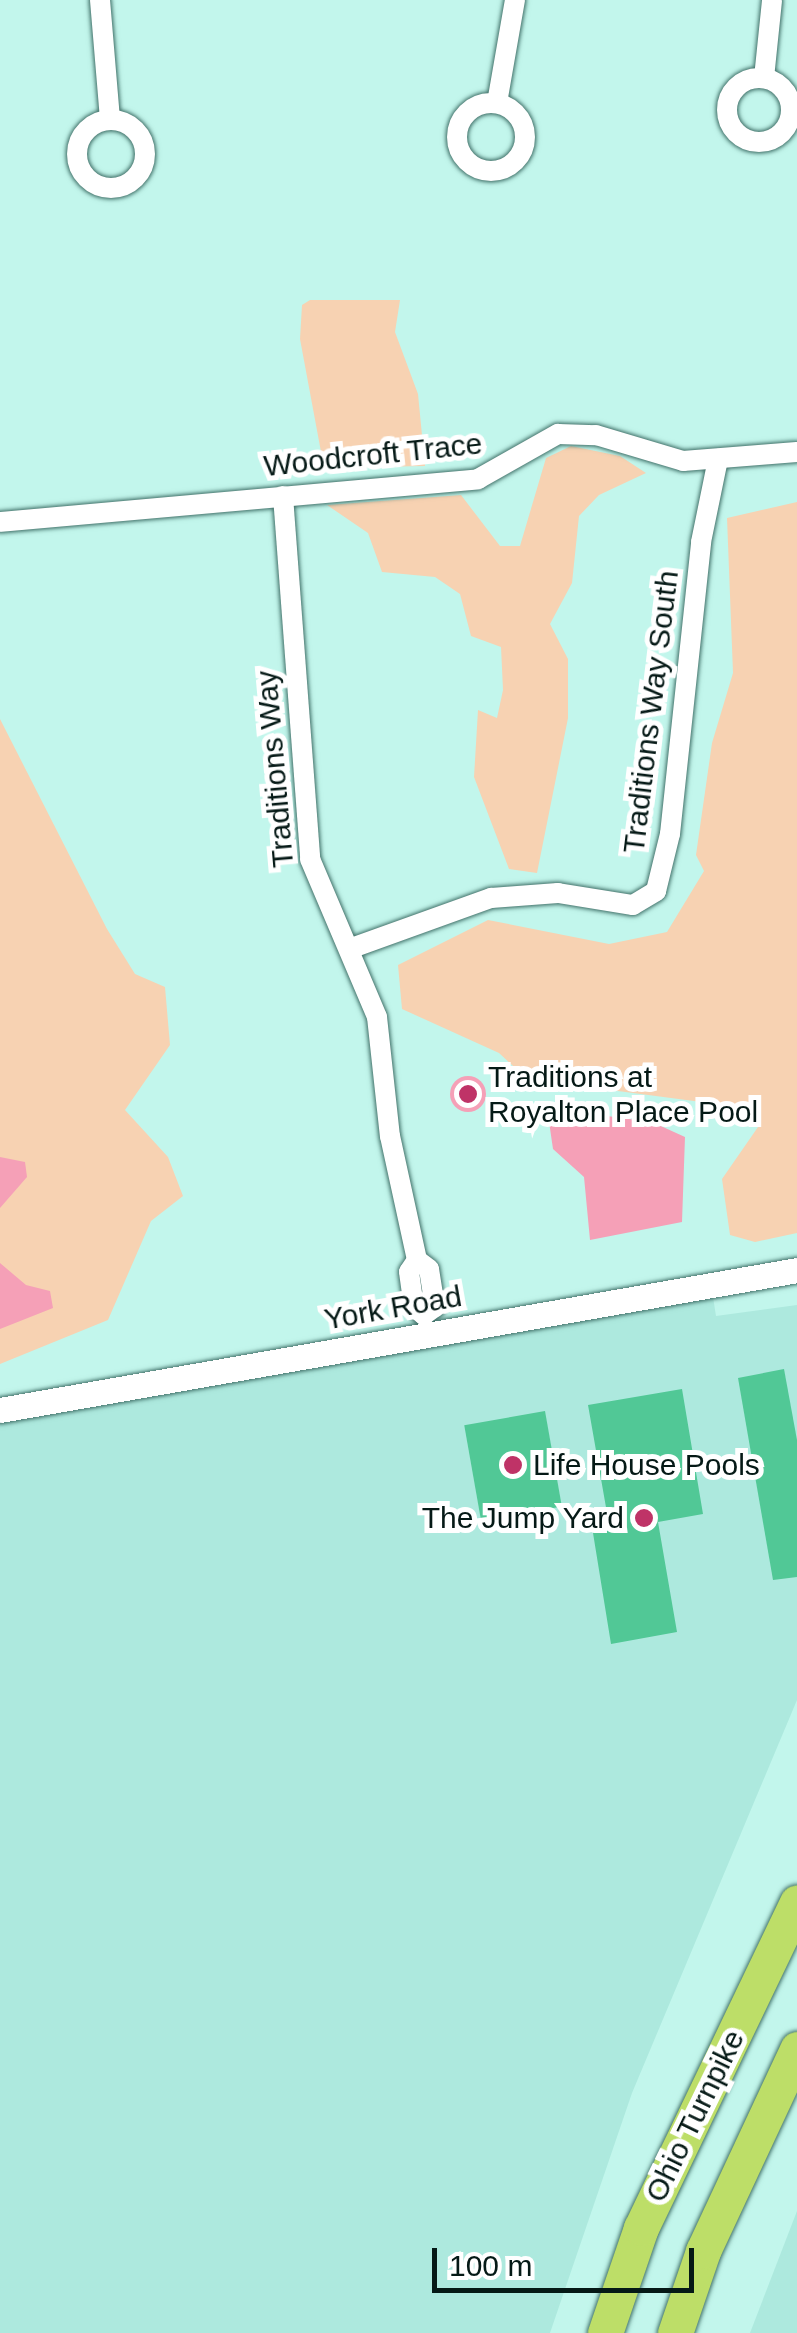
<!DOCTYPE html>
<html>
<head>
<meta charset="utf-8">
<style>
  body { margin:0 }
  #map { position:relative; width:797px; height:2333px; overflow:hidden; background:#c2f6ec; font-family:Arial,sans-serif }
  div>[style] { position:absolute }
  .built>* { inset:0; background:#ade9de }
  .green>* { inset:0; background:#f7d2b2 }
  .water>* { inset:0; background:#f5a0b7 }
  .round { border-radius:50% }
  .building>* { inset:0; background:#51c896; transform-origin:0 0 }
  .roads { filter:drop-shadow(0 0 2px #42726a) drop-shadow(0 0 2px #42726a) }
  .minor>* { height:20px; margin:-10px; padding:0 10px; transform-origin:10px; border-radius:10px; background:#fff }
  .minor>.ring { margin:-10px; padding:0; box-sizing:content-box; background:none; border:20px solid #fff; border-radius:50% }
  .tertiary>* { height:25px; margin:-12.5px; padding:0 12.5px; transform-origin:12.5px; border-radius:12.5px; background:#fff }
  .motorway>* { height:35px; margin:-17.5px; padding:0 17.5px; transform-origin:17.5px; border-radius:17.5px; background:#bdde68 }
  .dots>* { width:28px; height:28px; translate:-50% -50%; box-sizing:border-box; border:5px solid #fff; border-radius:50% }
  span { translate:-50% -50%; white-space:nowrap; text-align:center; line-height:1.15; -webkit-text-stroke:10px #fff; paint-order:stroke }
  .street-label { font-size:30px; color:#051916 }
  .poi-label { font-size:30px; color:#051916 }
  .left { translate:0 -50%; text-align:left }
  .right { translate:-100% -50%; text-align:right }
  .scale { position:absolute; left:432px; top:2248px; width:262px; height:45px; box-sizing:border-box; border:5px solid #051916; border-top:0; padding-left:12px; font-size:30px; line-height:35px; white-space:nowrap; color:#051916; -webkit-text-stroke:8px #fff; paint-order:stroke }
</style>
</head>
<body>
<div id="map">
  <div class="built">
    <i style="clip-path:polygon(713px 1297px,716px 1316px,797px 1305px,797px 1700px,632px 2093px,550px 2333px,0 2333px,0 1420px)"></i>
    <i style="clip-path:polygon(797px 2211px,797px 2333px,750px 2333px)"></i>
  </div>
  <div class="green">
    <i style="clip-path:polygon(310px 300px,400px 300px,395px 332px,418px 394px,425px 466px,324px 468px,300px 339px,302px 305px)"></i>
    <i style="clip-path:polygon(571px 446px,620px 456px,646px 473px,599px 495px,579px 516px,572px 583px,550px 624px,568px 659px,568px 718px,537px 873px,509px 869px,474px 777px,478px 710px,497px 718px,503px 690px,501px 647px,471px 636px,460px 594px,435px 577px,382px 572px,368px 533px,327px 505px,461px 495px,500px 546px,520px 546px,546px 458px)"></i>
    <i style="clip-path:polygon(797px 502px,797px 1233px,755px 1242px,730px 1235px,722px 1179px,758px 1127px,724px 1105px,527px 1079px,499px 1053px,402px 1009px,398px 965px,488px 920px,609px 944px,667px 932px,704px 871px,696px 855px,712px 743px,733px 673px,727px 518px)"></i>
    <i style="clip-path:polygon(0 719px,107px 929px,135px 974px,165px 987px,170px 1045px,125px 1110px,168px 1157px,183px 1196px,151px 1221px,108px 1320px,0 1364px)"></i>
  </div>
  <div class="water">
    <i class="round" style="left:450px;top:1076px;width:36px;height:36px"></i>
    <i style="clip-path:polygon(547px 1108px,652px 1122px,685px 1137px,682px 1222px,590px 1240px,584px 1177px,553px 1149px)"></i>
    <i style="clip-path:polygon(0 1157px,25px 1162px,27px 1177px,0 1208px)"></i>
    <i style="clip-path:polygon(0 1263px,26px 1285px,50px 1291px,53px 1308px,0 1329px)"></i>
  </div>
  <div class="building">
    <i style="clip-path:polygon(784px 1369px,797px 1440px,797px 1577px,773px 1580px,738px 1378px)"></i>
    <i style="clip-path:polygon(682px 1389px,703px 1514px,658px 1522px,677px 1632px,611px 1644px,593px 1533px,610px 1530px,588px 1405px)"></i>
    <i style="left:545px;top:1411px;width:97px;height:82px;rotate:80deg"></i>
  </div>
  <div class="roads">
    <div class="minor">
      <i style="left:100px;top:0;width:120px;rotate:85.2deg"></i>
      <i class="ring" style="left:727px;top:78px;width:44px;height:44px"></i>
      <i style="left:764px;top:78px;width:78px;rotate:-84.1deg"></i>
      <i style="left:497px;top:103px;width:105px;rotate:-80.1deg"></i>
      <i class="ring" style="left:457px;top:103px;width:48px;height:48px"></i>
      <i class="ring" style="left:77px;top:120px;width:48px;height:48px"></i>
      <i style="left:283px;top:496px;width:364px;rotate:85.7deg"></i>
      <i style="left:310px;top:859px;width:172px;rotate:67deg"></i>
      <i style="left:377px;top:1017px;width:120px;rotate:83.8deg"></i>
      <i style="left:390px;top:1136px;width:127px;rotate:77.7deg"></i>
      <i style="left:417px;top:1260px;width:14px;rotate:124deg"></i>
      <i style="left:409px;top:1272px;width:35px;rotate:82deg"></i>
      <i style="left:414px;top:1307px;width:13px;rotate:39deg"></i>
      <i style="left:424px;top:1315px;width:14px;rotate:-36deg"></i>
      <i style="left:435px;top:1307px;width:38px;rotate:-99deg"></i>
      <i style="left:429px;top:1269px;width:15px;rotate:-143deg"></i>
      <i style="left:0;top:522px;width:480px;rotate:-5.1deg"></i>
      <i style="left:478px;top:479px;width:92px;rotate:-29.4deg"></i>
      <i style="left:558px;top:434px;width:38px;rotate:2deg"></i>
      <i style="left:596px;top:435px;width:91px;rotate:16.6deg"></i>
      <i style="left:683px;top:461px;width:114px;rotate:-4.5deg"></i>
      <i style="left:349px;top:949px;width:151px;rotate:-19.8deg"></i>
      <i style="left:491px;top:898px;width:67px;rotate:-4.3deg"></i>
      <i style="left:558px;top:893px;width:76px;rotate:9.1deg"></i>
      <i style="left:633px;top:905px;width:27px;rotate:-31deg"></i>
      <i style="left:656px;top:891px;width:59px;rotate:-76.2deg"></i>
      <i style="left:670px;top:834px;width:294px;rotate:-83.9deg"></i>
      <i style="left:701px;top:542px;width:85px;rotate:-78.4deg"></i>
    </div>
    <div class="tertiary">
      <i style="left:0;top:1410px;width:809px;rotate:-9.96deg"></i>
    </div>
    <div class="motorway">
      <i style="left:605px;top:2333px;width:111px;rotate:-71.1deg"></i>
      <i style="left:641px;top:2228px;width:361px;rotate:-64.4deg"></i>
      <i style="left:675px;top:2333px;width:87px;rotate:-71.1deg"></i>
      <i style="left:703px;top:2251px;width:223px;rotate:-65deg"></i>
    </div>
  </div>
  <div class="dots">
    <i style="left:468px;top:1094px;background:#bf3367"></i>
    <i style="left:513px;top:1465px;background:#bf3367"></i>
    <i style="left:644px;top:1518px;background:#bf3367"></i>
  </div>
  <div class="street-label">
    <span style="left:373px;top:455px;rotate:-6deg">Woodcroft Trace</span>
    <span style="left:651px;top:712px;rotate:-83deg">Traditions Way South</span>
    <span style="left:275px;top:769px;rotate:-95deg">Traditions Way</span>
    <span style="left:393px;top:1308px;rotate:-10deg">York Road</span>
    <span style="left:695px;top:2116px;rotate:-64deg">Ohio Turnpike</span>
  </div>
  <div class="poi-label">
    <span class="left" style="left:488px;top:1094px">Traditions at<br>Royalton Place Pool</span>
    <span class="left" style="left:533px;top:1465px">Life House Pools</span>
    <span class="right" style="left:624px;top:1518px">The Jump Yard</span>
  </div>
  <div class="scale">100 m</div>
</div>
</body>
</html>
